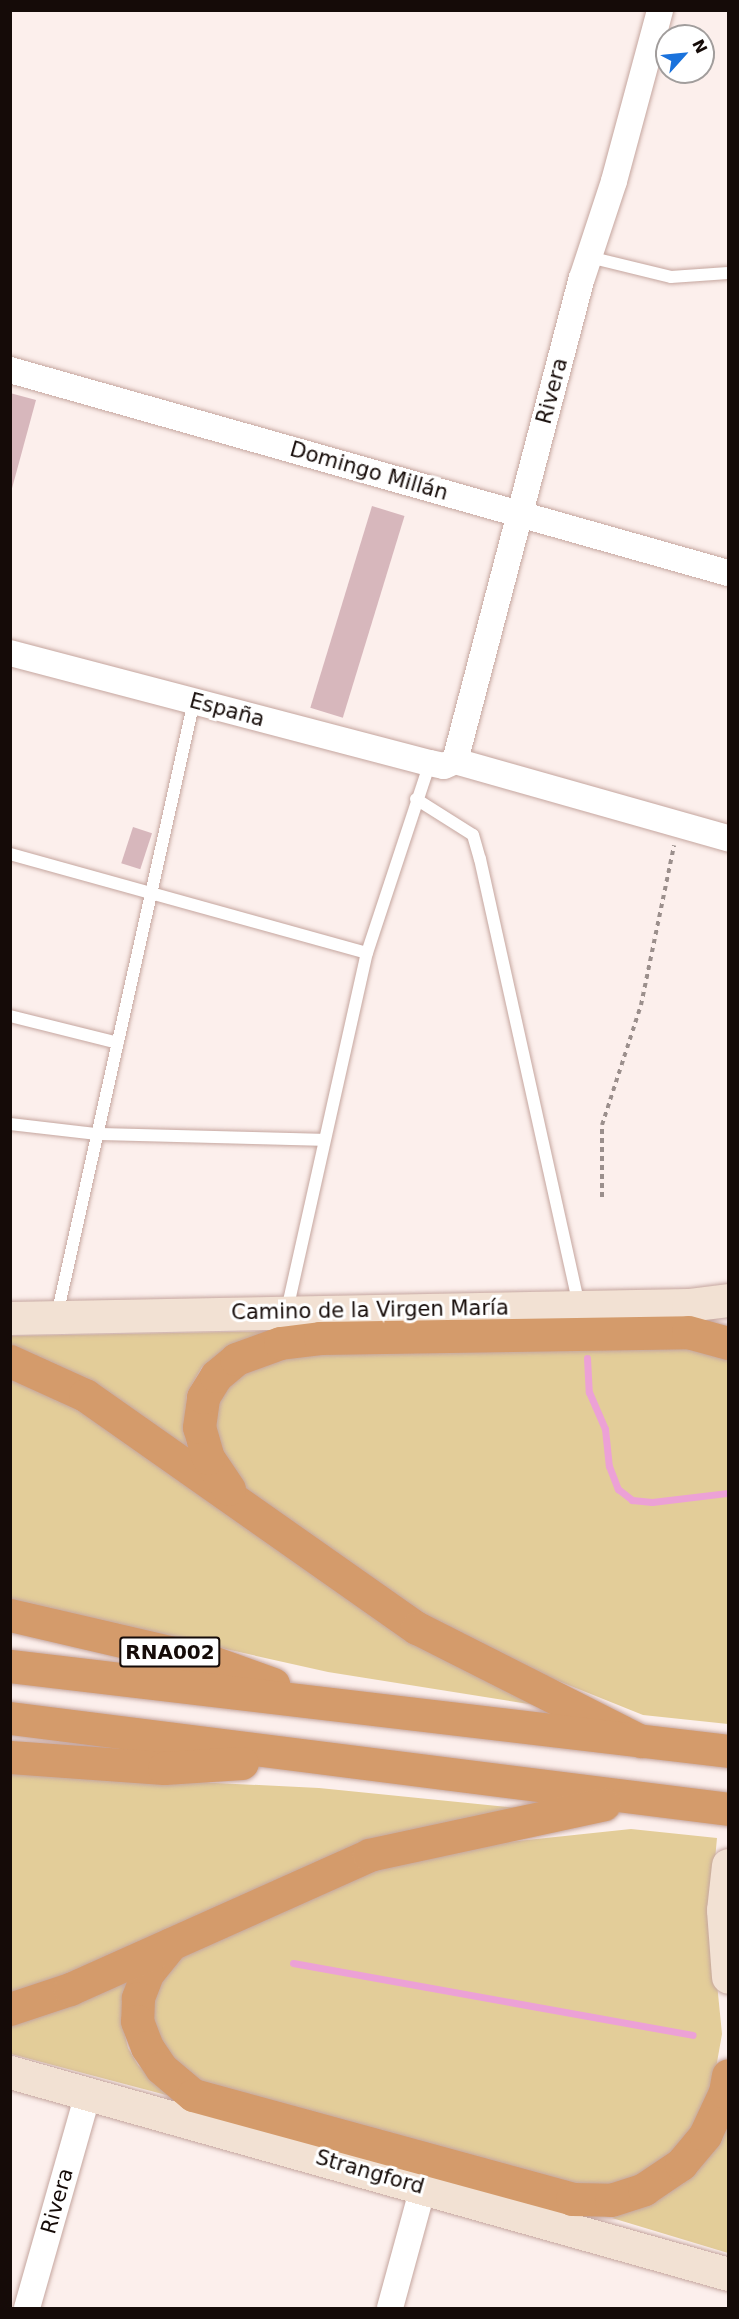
<!DOCTYPE html>
<html>
<head>
<meta charset="utf-8">
<style>
  body { margin:0 }
  #map { position:relative; width:739px; height:2319px; overflow:hidden; background:#fcefec; font-family:"DejaVu Sans",sans-serif }
  div>[style] { position:absolute }
  .green>* { inset:0; background:#e3cd99 }
  .stream>* { height:7px; margin:-3.5px; padding:0 3.5px; transform-origin:3.5px; border-radius:3.5px; background:#eca1d6 }
  .building>* { inset:0; background:#d7b7bc; transform-origin:0 0 }
  .path>* { height:4px; margin-top:-2px; transform-origin:0; background:repeating-linear-gradient(90deg,#9b8f8c 0 4.5px,transparent 0 9px) }
  .roads { filter:drop-shadow(0 0 2px #c5a69f) drop-shadow(0 0 2px #c5a69f) }
  .lane>* { height:12px; margin:-6px; padding:0 6px; transform-origin:6px; border-radius:6px; background:#fff }
  .street>* { height:26px; margin:-13px; padding:0 13px; transform-origin:13px; border-radius:13px; background:#fff }
  .secondary>* { height:33px; margin:-16.5px; padding:0 16.5px; transform-origin:16.5px; border-radius:16.5px; background:#f2e1d3 }
  .highway>* { height:33px; margin:-16.5px; padding:0 16.5px; transform-origin:16.5px; border-radius:16.5px; background:#d49b6b }
  span { translate:-50% -50%; white-space:nowrap; text-align:center; line-height:1.15; -webkit-text-stroke:6px #fff; paint-order:stroke }
  .shield-label span { padding:2px 4px; background:#fff; border:2px solid; border-radius:4px; -webkit-text-stroke-width:0 }
  .shield-label { font-size:20px; color:#150b08; font-weight:700 }
  .street-label { font-size:21px; color:#150b08 }
  .frame { position:absolute; inset:0; border:12px solid #150b08; pointer-events:none }
  .north { position:absolute; left:655px; top:24px; width:60px; height:60px; box-sizing:border-box; background:#fff; border:2px solid #a19d9c; border-radius:50%; rotate:63deg; font-size:16px; font-weight:700; line-height:24px; text-align:center; color:#150b08 }
  .north::after { content:''; display:block; margin:auto; width:21px; height:27px; background:#1a72dc; clip-path:polygon(50% 0,100% 100%,50% 72%,0 100%) }
</style>
</head>
<body>
<div id="map">
  <div class="green">
    <i style="clip-path:polygon(278px 1331px,230px 1347px,202px 1367px,187px 1393px,184px 1426px,188px 1455px,11px 1349px,10px 1336px)"></i>
    <i style="clip-path:polygon(685px 1345px,728px 1359px,728px 1724px,643px 1715px,481px 1650px,423px 1617px,247px 1492px,221px 1454px,211px 1425px,216px 1397px,233px 1378px,286px 1353px)"></i>
    <i style="clip-path:polygon(10px 1372px,81px 1406px,560px 1709px,328px 1672px,11px 1601px)"></i>
    <i style="clip-path:polygon(10px 1773px,319px 1788px,548px 1811px,433px 1826px,40px 1989px,11px 1996px)"></i>
    <i style="clip-path:polygon(631px 1829px,717px 1838px,710px 1913px,722px 2034px,713px 2085px,691px 2133px,671px 2155px,641px 2175px,608px 2188px,574px 2186px,201px 2083px,189px 2076px,156px 2036px,151px 2007px,160px 1981px,178px 1959px,207px 1942px,375px 1867px,440px 1849px)"></i>
    <i style="clip-path:polygon(130px 1973px,123px 2027px,128px 2048px,138px 2065px,170px 2096px,11px 2054px,10px 2017px)"></i>
    <i style="clip-path:polygon(728px 2120px,728px 2253px,612px 2218px,654px 2202px)"></i>
  </div>
  <div class="stream">
    <i style="left:587px;top:1358px;width:34px;rotate:87deg"></i>
    <i style="left:589px;top:1392px;width:40px;rotate:66.6deg"></i>
    <i style="left:605px;top:1429px;width:37px;rotate:84deg"></i>
    <i style="left:609px;top:1466px;width:25px;rotate:69deg"></i>
    <i style="left:618px;top:1489px;width:18px;rotate:38deg"></i>
    <i style="left:632px;top:1500px;width:20px;rotate:6deg"></i>
    <i style="left:652px;top:1502px;width:77px;rotate:-6.8deg"></i>
    <i style="left:293px;top:1963px;width:406px;rotate:10.2deg"></i>
  </div>
  <div class="building">
    <i style="clip-path:polygon(10px 393px,36px 400px,11px 492px,10px 492px)"></i>
    <i style="left:372px;top:506px;width:34px;height:211px;rotate:17deg"></i>
    <i style="left:133px;top:827px;width:20px;height:38px;rotate:18deg"></i>
  </div>
  <div class="path">
    <i style="left:602px;top:1197px;width:72px;rotate:-90deg"></i>
    <i style="left:602px;top:1125px;width:126px;rotate:-72deg"></i>
    <i style="left:641px;top:1005px;width:163px;rotate:-78.3deg"></i>
  </div>
  <div class="roads">
    <div class="lane">
      <i style="left:589px;top:257px;width:84px;rotate:13.7deg"></i>
      <i style="left:671px;top:277px;width:57px;rotate:-4deg"></i>
      <i style="left:416px;top:799px;width:67px;rotate:32.3deg"></i>
      <i style="left:473px;top:835px;width:25px;rotate:74deg"></i>
      <i style="left:480px;top:859px;width:456px;rotate:77.5deg"></i>
      <i style="left:10px;top:854px;width:370px;rotate:15.5deg"></i>
      <i style="left:10px;top:1016px;width:111px;rotate:14deg"></i>
      <i style="left:10px;top:1124px;width:88px;rotate:6.6deg"></i>
      <i style="left:97px;top:1134px;width:226px;rotate:1.5deg"></i>
      <i style="left:287px;top:1310px;width:366px;rotate:-77.4deg"></i>
      <i style="left:367px;top:953px;width:200px;rotate:-71.7deg"></i>
      <i style="left:57px;top:1315px;width:629px;rotate:-77.42deg"></i>
    </div>
    <div class="street">
      <i style="left:10px;top:370px;width:746px;rotate:15.79deg"></i>
      <i style="left:10px;top:653px;width:434px;rotate:14.7deg"></i>
      <i style="left:430px;top:763px;width:14px;rotate:12deg"></i>
      <i style="left:444px;top:766px;width:12px;rotate:-24deg"></i>
      <i style="left:455px;top:761px;width:499px;rotate:-75.3deg"></i>
      <i style="left:582px;top:278px;width:102px;rotate:-71.7deg"></i>
      <i style="left:614px;top:181px;width:177px;rotate:-74.9deg"></i>
      <i style="left:455px;top:761px;width:284px;rotate:15.8deg"></i>
      <i style="left:27px;top:2308px;width:223px;rotate:-74.1deg"></i>
      <i style="left:390px;top:2308px;width:125px;rotate:-74.7deg"></i>
    </div>
    <div class="secondary">
      <i style="left:10px;top:1318px;width:678px;rotate:-1.1deg"></i>
      <i style="left:688px;top:1305px;width:40px;rotate:-7.1deg"></i>
      <i style="left:728px;top:1865px;width:45px;rotate:96.3deg"></i>
      <i style="left:723px;top:1910px;width:67px;rotate:85.7deg"></i>
      <i style="left:10px;top:2072px;width:746px;rotate:15.71deg"></i>
    </div>
    <div class="highway">
      <i style="left:10px;top:1361px;width:82px;rotate:24.4deg"></i>
      <i style="left:85px;top:1395px;width:406px;rotate:35.1deg"></i>
      <i style="left:417px;top:1628px;width:251px;rotate:26.8deg"></i>
      <i style="left:229px;top:1489px;width:37px;rotate:-124deg"></i>
      <i style="left:208px;top:1458px;width:32px;rotate:-106deg"></i>
      <i style="left:199px;top:1427px;width:30px;rotate:-82deg"></i>
      <i style="left:203px;top:1397px;width:25px;rotate:-58deg"></i>
      <i style="left:216px;top:1376px;width:26px;rotate:-40deg"></i>
      <i style="left:236px;top:1359px;width:47px;rotate:-20deg"></i>
      <i style="left:280px;top:1343px;width:40px;rotate:-7.1deg"></i>
      <i style="left:320px;top:1338px;width:368px;rotate:-0.9deg"></i>
      <i style="left:688px;top:1332px;width:41px;rotate:15.4deg"></i>
      <i style="left:10px;top:1615px;width:207px;rotate:13.1deg"></i>
      <i style="left:212px;top:1662px;width:65px;rotate:19.8deg"></i>
      <i style="left:10px;top:1666px;width:723px;rotate:6.75deg"></i>
      <i style="left:10px;top:1718px;width:724px;rotate:7.22deg"></i>
      <i style="left:10px;top:1757px;width:154px;rotate:4.1deg"></i>
      <i style="left:164px;top:1768px;width:78px;rotate:-3.7deg"></i>
      <i style="left:171px;top:1944px;width:38px;rotate:129deg"></i>
      <i style="left:147px;top:1974px;width:26px;rotate:111deg"></i>
      <i style="left:138px;top:1998px;width:23px;rotate:92deg"></i>
      <i style="left:137px;top:2021px;width:28px;rotate:69deg"></i>
      <i style="left:147px;top:2047px;width:25px;rotate:56deg"></i>
      <i style="left:161px;top:2068px;width:42px;rotate:40.2deg"></i>
      <i style="left:193px;top:2095px;width:393px;rotate:15.3deg"></i>
      <i style="left:572px;top:2199px;width:39px;rotate:1deg"></i>
      <i style="left:611px;top:2200px;width:35px;rotate:-18deg"></i>
      <i style="left:644px;top:2189px;width:45px;rotate:-34deg"></i>
      <i style="left:681px;top:2164px;width:38px;rotate:-50deg"></i>
      <i style="left:705px;top:2135px;width:47px;rotate:-65.1deg"></i>
      <i style="left:725px;top:2092px;width:17px;rotate:-80deg"></i>
      <i style="left:10px;top:2009px;width:63px;rotate:-18.4deg"></i>
      <i style="left:70px;top:1989px;width:328px;rotate:-24.1deg"></i>
      <i style="left:369px;top:1855px;width:240px;rotate:-12.2deg"></i>
    </div>
  </div>
  <div class="shield-label">
    <span style="left:170px;top:1652px">RNA002</span>
  </div>
  <div class="street-label">
    <span style="left:552px;top:391px;rotate:-75deg">Rivera</span>
    <span style="left:369px;top:471px;rotate:16deg">Domingo Millán</span>
    <span style="left:227px;top:710px;rotate:15deg">España</span>
    <span style="left:370px;top:1310px;rotate:-1deg">Camino de la Virgen María</span>
    <span style="left:370px;top:2172px;rotate:16deg">Strangford</span>
    <span style="left:57px;top:2201px;rotate:-74deg">Rivera</span>
  </div>
  <div class="frame"></div>
  <div class="north">N</div>
</div>
</body>
</html>
